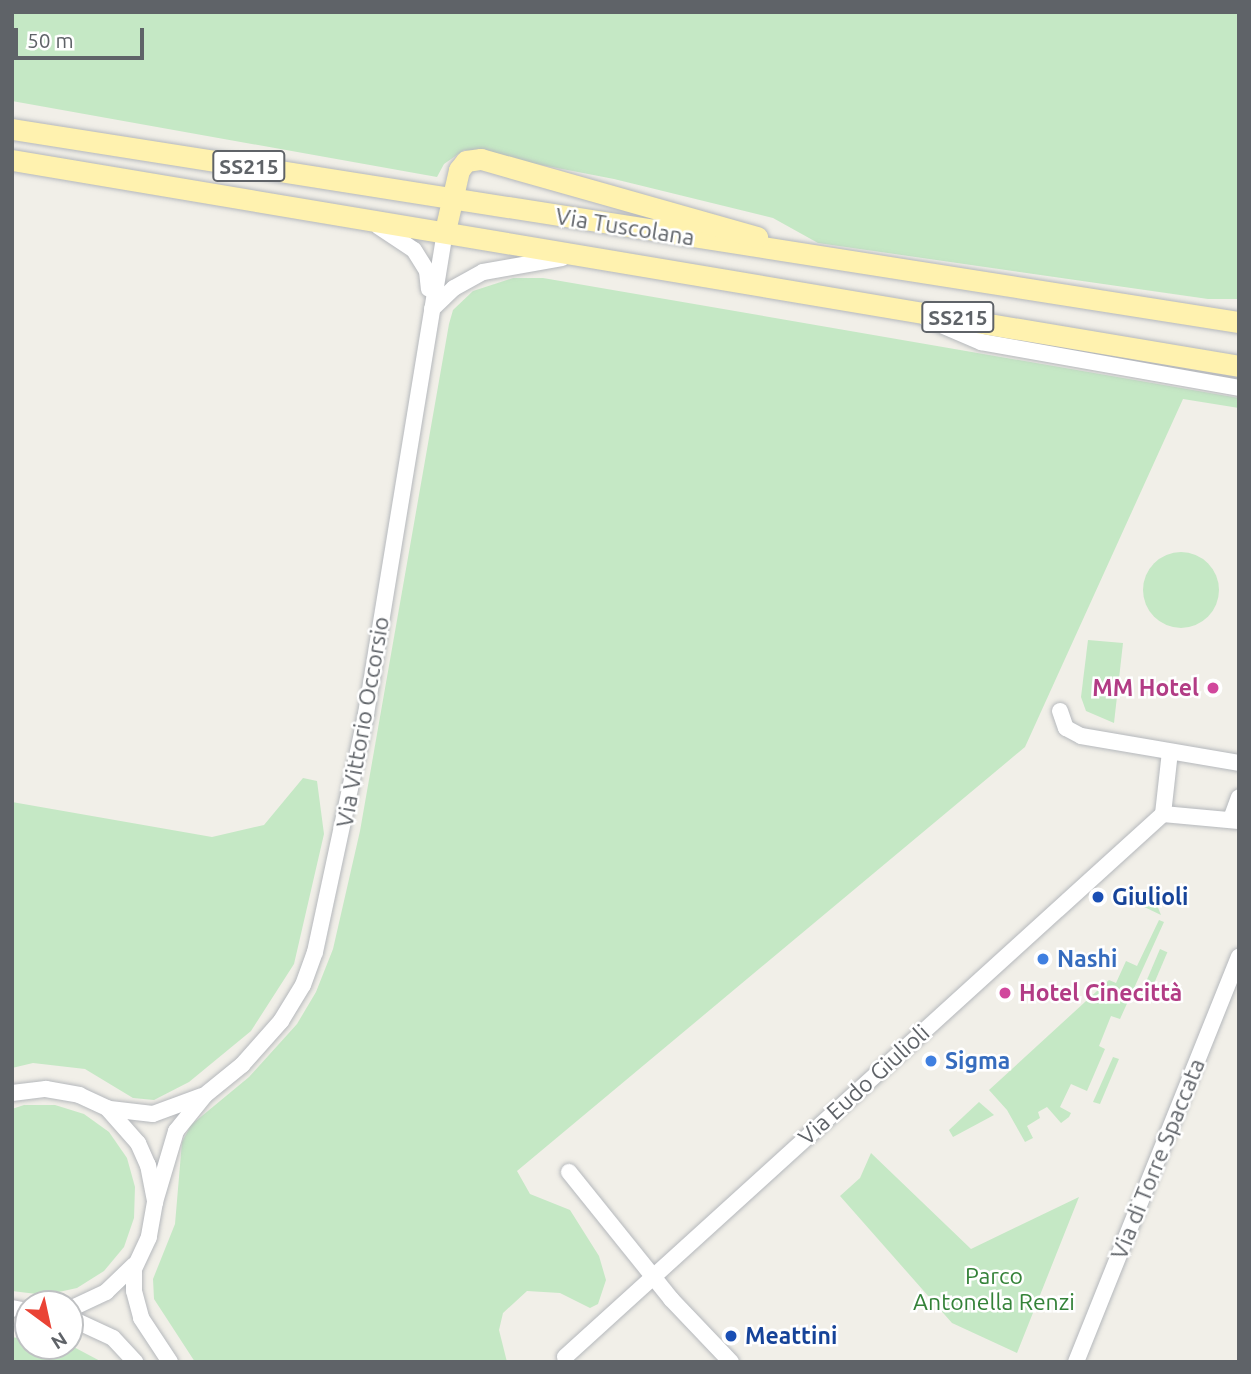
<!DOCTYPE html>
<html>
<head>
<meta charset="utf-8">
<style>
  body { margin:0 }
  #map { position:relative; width:1251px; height:1374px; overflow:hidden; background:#f1efe8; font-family:Ubuntu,sans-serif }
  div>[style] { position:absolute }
  .green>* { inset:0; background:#c5e8c5; transform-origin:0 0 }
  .round { border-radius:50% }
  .roads { filter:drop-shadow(0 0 2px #b5b8bc) drop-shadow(0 0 2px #b5b8bc) }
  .minor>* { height:16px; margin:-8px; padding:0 8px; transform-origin:8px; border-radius:8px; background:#fff }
  .major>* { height:21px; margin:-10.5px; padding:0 10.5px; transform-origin:10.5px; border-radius:10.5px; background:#fff2af }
  .dots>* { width:19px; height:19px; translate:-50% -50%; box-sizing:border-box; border:4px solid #fff; border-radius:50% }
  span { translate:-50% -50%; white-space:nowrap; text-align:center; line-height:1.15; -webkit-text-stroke:5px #fff; paint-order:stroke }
  .shield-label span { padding:2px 5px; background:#fff; border:2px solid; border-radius:5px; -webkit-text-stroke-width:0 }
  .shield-label { font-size:21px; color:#5f6368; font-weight:700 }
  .street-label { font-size:23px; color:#5f6368 }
  .hotel-label { font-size:23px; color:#b23c85; font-weight:700 }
  .right { translate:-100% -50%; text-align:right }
  .left { translate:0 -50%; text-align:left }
  .transit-label { font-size:23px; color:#164399; font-weight:700 }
  .shop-label { font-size:23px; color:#366cbe; font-weight:700 }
  .park-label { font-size:23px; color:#348238 }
  .frame { position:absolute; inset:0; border:14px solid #5f6368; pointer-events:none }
  .north { position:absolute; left:14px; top:1290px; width:70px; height:70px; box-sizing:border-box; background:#fff; border:2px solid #bfc1c3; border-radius:50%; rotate:147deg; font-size:19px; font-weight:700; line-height:28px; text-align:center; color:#5f6368 }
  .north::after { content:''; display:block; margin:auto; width:24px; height:32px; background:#ea4335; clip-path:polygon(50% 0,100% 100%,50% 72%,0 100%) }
  .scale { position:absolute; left:14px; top:28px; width:130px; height:32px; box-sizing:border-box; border:4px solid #5f6368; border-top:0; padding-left:9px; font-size:21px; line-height:24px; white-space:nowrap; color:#5f6368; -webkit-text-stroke:5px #fff; paint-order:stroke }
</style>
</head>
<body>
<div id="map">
  <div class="green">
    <i style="clip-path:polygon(12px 12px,1239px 12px,1239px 299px,1208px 299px,818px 243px,773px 218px,614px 179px,464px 150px,444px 164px,437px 177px,12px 101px)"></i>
    <i style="clip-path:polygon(513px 278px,543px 278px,1239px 398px,1239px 408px,1183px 399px,1025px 747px,517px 1171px,530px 1194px,570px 1210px,599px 1256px,606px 1280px,598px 1304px,590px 1308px,560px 1293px,527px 1291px,503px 1313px,499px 1330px,507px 1362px,195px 1362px,154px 1299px,153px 1279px,175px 1224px,182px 1142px,191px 1125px,249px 1077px,297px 1024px,316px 992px,333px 949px,360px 831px,449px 324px,453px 310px,473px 291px)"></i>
    <i class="round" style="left:1143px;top:552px;width:76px;height:76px"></i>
    <i style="clip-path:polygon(1088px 640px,1123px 643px,1114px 723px,1086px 711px,1081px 697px)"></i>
    <i style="clip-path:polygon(303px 778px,317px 781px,324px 834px,294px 964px,251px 1031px,189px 1082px,154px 1100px,133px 1098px,85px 1069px,33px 1063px,12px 1068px,12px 802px,212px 837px,264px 825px)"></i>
    <i style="clip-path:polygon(1150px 888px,1161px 915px,1138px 904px,1142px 892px)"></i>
    <i style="clip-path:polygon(1159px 920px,1164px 922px,1120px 1019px,1111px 1016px,1099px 1046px,1105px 1049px,1087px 1091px,1071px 1084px,1060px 1107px,1071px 1113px,1069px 1117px,1061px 1123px,1047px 1107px,1038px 1112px,1040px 1118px,1027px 1126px,1033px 1138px,1025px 1142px,1007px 1110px,989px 1090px,1109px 980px,1116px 983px,1126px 961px,1137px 966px)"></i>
    <i style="left:1160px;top:949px;width:8px;height:49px;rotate:23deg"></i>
    <i style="clip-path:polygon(1113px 1057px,1119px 1059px,1100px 1104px,1093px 1102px)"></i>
    <i style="clip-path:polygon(979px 1102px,994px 1115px,953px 1137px,949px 1130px)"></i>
    <i style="clip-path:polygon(24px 1105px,55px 1105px,84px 1114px,109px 1132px,127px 1158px,135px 1187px,134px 1218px,124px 1247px,104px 1271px,77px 1288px,45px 1295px,12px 1291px,12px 1109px)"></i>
    <i style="clip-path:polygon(871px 1153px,971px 1249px,1079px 1197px,1017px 1353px,952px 1323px,840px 1196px,860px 1178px)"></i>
    <i style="clip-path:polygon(12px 1337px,28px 1340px,28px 1346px,70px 1345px,102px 1362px,12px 1362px)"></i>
  </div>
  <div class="roads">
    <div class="minor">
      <i style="left:378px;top:226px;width:43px;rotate:33.7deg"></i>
      <i style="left:414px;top:250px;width:25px;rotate:58deg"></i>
      <i style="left:427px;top:271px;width:18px;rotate:84deg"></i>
      <i style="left:432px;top:309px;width:30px;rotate:-44deg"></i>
      <i style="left:454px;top:288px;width:33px;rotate:-29deg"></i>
      <i style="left:483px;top:272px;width:80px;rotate:-10deg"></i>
      <i style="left:927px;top:319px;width:59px;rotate:23.1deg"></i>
      <i style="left:981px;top:342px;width:262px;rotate:10.1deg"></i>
      <i style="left:1060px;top:711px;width:18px;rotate:71deg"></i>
      <i style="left:1066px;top:728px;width:17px;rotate:28deg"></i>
      <i style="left:1081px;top:736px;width:160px;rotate:9.7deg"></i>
      <i style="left:1163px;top:814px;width:76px;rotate:5.3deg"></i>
      <i style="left:1163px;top:814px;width:62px;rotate:-83.6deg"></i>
      <i style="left:1231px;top:819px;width:23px;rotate:-70deg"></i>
      <i style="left:12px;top:1093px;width:34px;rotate:-7deg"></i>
      <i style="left:46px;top:1089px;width:34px;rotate:10deg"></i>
      <i style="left:79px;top:1095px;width:31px;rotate:25deg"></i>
      <i style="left:107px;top:1108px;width:47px;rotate:48.5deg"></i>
      <i style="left:138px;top:1143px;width:24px;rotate:66deg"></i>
      <i style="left:148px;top:1165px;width:38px;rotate:79deg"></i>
      <i style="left:155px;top:1202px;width:36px;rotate:100deg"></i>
      <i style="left:149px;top:1237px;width:35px;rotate:115deg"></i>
      <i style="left:134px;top:1269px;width:22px;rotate:90deg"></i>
      <i style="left:134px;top:1291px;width:28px;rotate:75deg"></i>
      <i style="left:141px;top:1318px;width:53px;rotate:56.6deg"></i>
      <i style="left:110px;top:1109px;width:43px;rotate:6.6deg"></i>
      <i style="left:153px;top:1114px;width:52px;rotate:-20.2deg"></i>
      <i style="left:569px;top:1172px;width:163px;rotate:51.2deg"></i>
      <i style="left:671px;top:1299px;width:87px;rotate:46.4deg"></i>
      <i style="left:155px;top:1202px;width:74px;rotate:-73.5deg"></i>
      <i style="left:176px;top:1131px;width:46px;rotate:-51.1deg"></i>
      <i style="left:205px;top:1095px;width:48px;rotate:-39deg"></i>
      <i style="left:242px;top:1065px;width:59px;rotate:-48.4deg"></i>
      <i style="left:281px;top:1021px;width:42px;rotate:-58.6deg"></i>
      <i style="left:303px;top:985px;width:35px;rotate:-70deg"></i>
      <i style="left:315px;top:952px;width:243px;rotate:-77.9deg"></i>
      <i style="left:366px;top:714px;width:489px;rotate:-80.7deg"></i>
      <i style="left:12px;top:1308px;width:16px;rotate:11deg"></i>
      <i style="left:70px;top:1309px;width:40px;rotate:-25deg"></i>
      <i style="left:106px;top:1292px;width:39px;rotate:-44deg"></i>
      <i style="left:70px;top:1318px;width:47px;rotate:24.9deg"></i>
      <i style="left:113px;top:1338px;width:33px;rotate:47deg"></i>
      <i style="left:565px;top:1357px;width:808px;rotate:-42.24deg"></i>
      <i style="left:1076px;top:1362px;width:437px;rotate:-68.1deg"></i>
    </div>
    <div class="major">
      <i style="left:12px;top:129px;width:1242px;rotate:8.94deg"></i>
      <i style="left:12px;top:160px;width:1244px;rotate:9.53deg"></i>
      <i style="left:445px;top:231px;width:63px;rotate:-77.1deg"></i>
      <i style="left:459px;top:170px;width:11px;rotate:-52deg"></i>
      <i style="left:466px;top:161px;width:15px;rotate:-8deg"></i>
      <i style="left:481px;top:159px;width:287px;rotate:15.8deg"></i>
    </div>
  </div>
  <div class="dots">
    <i style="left:1213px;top:688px;background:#d1479c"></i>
    <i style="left:1098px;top:897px;background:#1a4fb4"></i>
    <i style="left:1043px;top:959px;background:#3f7fe0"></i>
    <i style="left:1005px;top:993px;background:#d1479c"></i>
    <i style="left:931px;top:1061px;background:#3f7fe0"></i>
    <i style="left:731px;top:1336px;background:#1a4fb4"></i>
  </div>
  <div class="shield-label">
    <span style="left:249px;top:166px">SS215</span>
    <span style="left:958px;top:317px">SS215</span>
  </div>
  <div class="street-label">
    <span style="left:625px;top:227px;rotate:9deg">Via Tuscolana</span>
    <span style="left:363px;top:722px;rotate:-80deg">Via Vittorio Occorsio</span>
    <span style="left:864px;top:1085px;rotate:-42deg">Via Eudo Giulioli</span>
    <span style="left:1158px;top:1159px;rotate:-68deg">Via di Torre Spaccata</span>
  </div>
  <div class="hotel-label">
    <span class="right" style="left:1199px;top:688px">MM Hotel</span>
    <span class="left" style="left:1019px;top:993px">Hotel Cinecittà</span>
  </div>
  <div class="transit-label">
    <span class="left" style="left:1112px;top:897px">Giulioli</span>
    <span class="left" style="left:745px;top:1336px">Meattini</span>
  </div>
  <div class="shop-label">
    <span class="left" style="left:1057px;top:959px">Nashi</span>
    <span class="left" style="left:945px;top:1061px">Sigma</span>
  </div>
  <div class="park-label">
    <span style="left:994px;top:1289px">Parco<br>Antonella Renzi</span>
  </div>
  <div class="frame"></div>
  <div class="north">N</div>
  <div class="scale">50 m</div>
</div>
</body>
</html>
